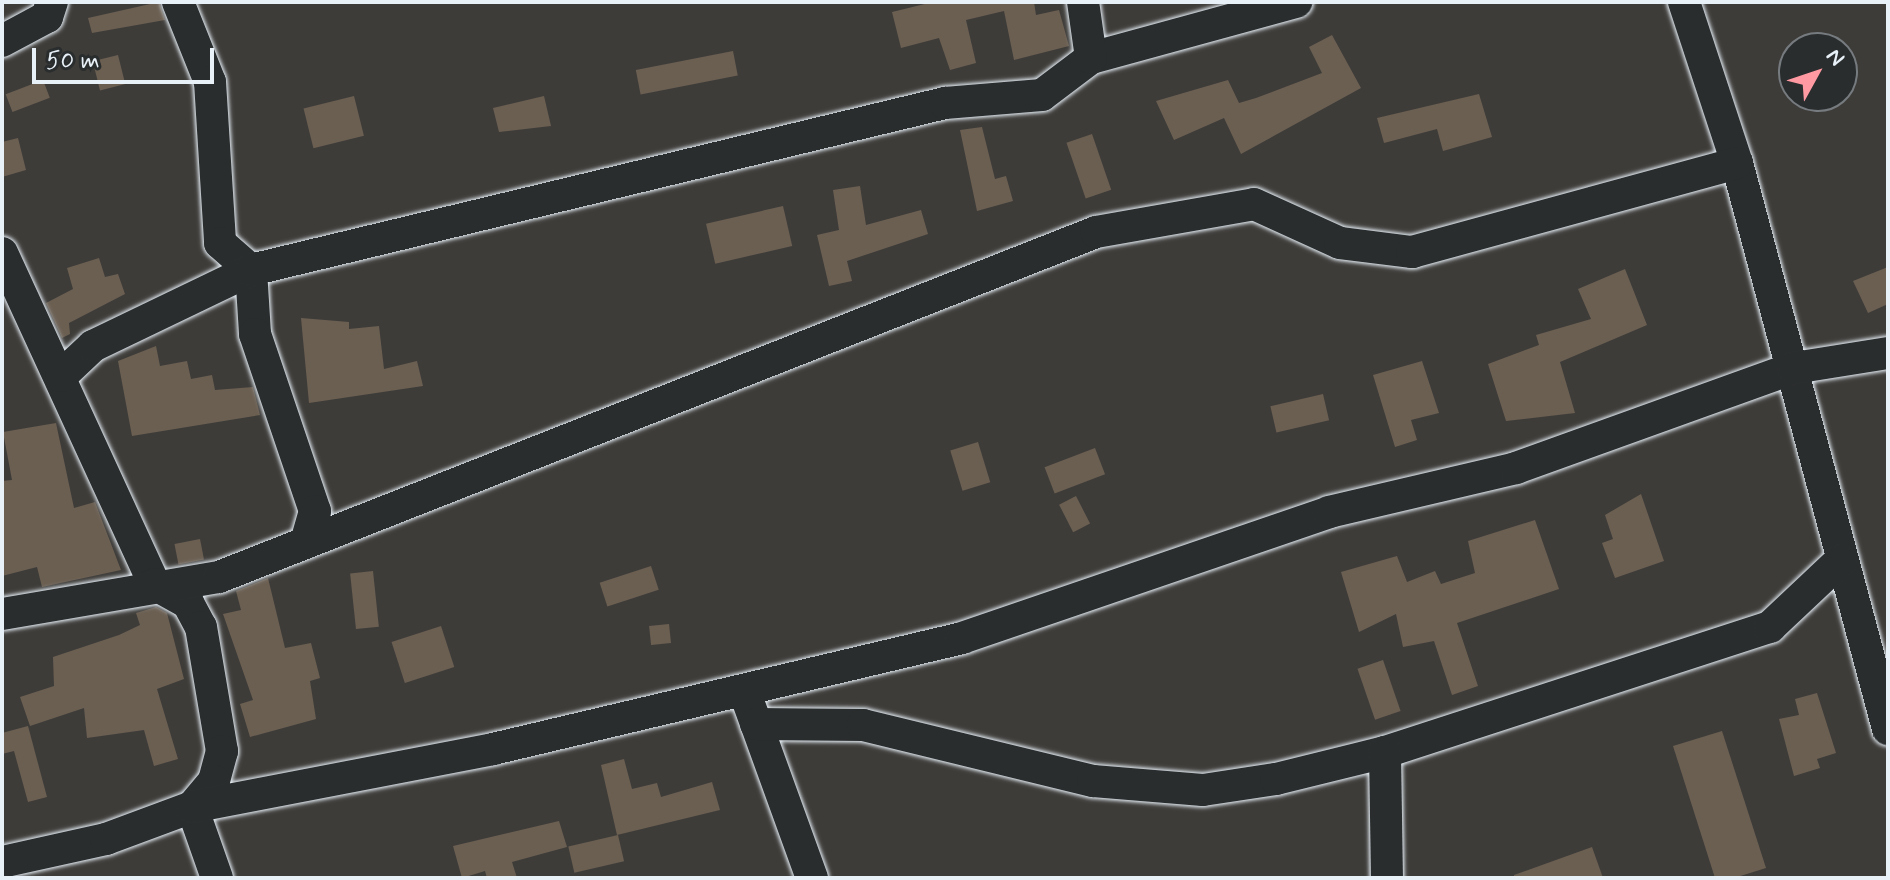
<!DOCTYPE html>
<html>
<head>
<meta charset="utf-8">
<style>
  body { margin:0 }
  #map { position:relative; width:1890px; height:880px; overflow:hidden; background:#3e3c39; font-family:Mynerve,sans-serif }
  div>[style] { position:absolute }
  .building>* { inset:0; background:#6b5f52; transform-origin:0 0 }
  .roads { filter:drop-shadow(0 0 2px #e8f1f8) drop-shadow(0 0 2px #e8f1f8) }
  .minor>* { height:32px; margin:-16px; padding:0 16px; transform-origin:16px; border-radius:16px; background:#2a2d2e }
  span { translate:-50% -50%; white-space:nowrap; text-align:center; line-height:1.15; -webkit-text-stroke:6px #2a2d2e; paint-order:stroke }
  .frame { position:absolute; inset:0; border:4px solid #e8f1f8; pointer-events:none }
  .north { position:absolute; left:1778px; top:32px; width:80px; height:80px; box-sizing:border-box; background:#2a2d2e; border:2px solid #767b7f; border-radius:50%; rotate:50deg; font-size:22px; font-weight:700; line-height:32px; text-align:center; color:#e8f1f8 }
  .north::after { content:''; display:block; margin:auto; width:28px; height:36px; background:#ff9aa2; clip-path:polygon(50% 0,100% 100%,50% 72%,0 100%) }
  .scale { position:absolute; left:32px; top:48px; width:182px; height:36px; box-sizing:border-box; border:4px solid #e8f1f8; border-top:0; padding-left:10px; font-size:24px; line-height:28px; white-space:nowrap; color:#e8f1f8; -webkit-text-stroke:6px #2a2d2e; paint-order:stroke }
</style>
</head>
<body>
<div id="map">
  <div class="building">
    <i style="clip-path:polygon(159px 2px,165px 20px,92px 33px,88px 18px)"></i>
    <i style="clip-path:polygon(933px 2px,1034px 2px,1036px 15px,1059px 10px,1069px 46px,1014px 60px,1004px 11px,966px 20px,976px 63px,950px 70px,939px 38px,901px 48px,892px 12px)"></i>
    <i style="clip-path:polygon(1332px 35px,1361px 88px,1241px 154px,1224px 118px,1174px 140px,1156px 101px,1228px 80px,1239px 103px,1256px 98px,1322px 73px,1309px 47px)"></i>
    <i style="left:733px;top:51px;width:25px;height:99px;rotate:79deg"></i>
    <i style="left:118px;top:55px;width:30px;height:26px;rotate:76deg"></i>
    <i style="left:43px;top:80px;width:19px;height:40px;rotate:69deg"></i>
    <i style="clip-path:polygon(1479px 94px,1492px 137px,1443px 151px,1437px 129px,1384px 143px,1377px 118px)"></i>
    <i style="left:354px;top:96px;width:41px;height:52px;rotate:76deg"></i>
    <i style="clip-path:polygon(544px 96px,551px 126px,499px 132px,493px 108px)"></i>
    <i style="clip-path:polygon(982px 127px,995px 179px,1006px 176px,1013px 201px,977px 211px,960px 130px)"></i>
    <i style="left:1092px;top:134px;width:59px;height:27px;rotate:71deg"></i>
    <i style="clip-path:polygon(18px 138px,26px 170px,2px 177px,2px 142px)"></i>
    <i style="clip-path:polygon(860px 186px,866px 225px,921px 210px,928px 234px,847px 261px,852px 281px,829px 286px,817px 235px,839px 230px,833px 190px)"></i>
    <i style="left:783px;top:206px;width:41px;height:79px;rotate:77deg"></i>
    <i style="clip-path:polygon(99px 258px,105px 277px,118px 274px,125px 294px,69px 323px,70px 334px,62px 338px,46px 303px,73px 289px,67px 268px)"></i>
    <i style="clip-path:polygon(1888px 267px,1888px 304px,1868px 313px,1853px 281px)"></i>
    <i style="clip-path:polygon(1625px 269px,1647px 325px,1560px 362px,1575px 413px,1506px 421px,1488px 364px,1539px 345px,1536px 335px,1591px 319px,1578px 289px)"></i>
    <i style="clip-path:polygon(301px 318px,349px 322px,349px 329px,379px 326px,384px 369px,417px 361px,423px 386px,309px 403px)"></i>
    <i style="clip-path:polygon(156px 346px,160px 366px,187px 361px,191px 379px,212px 375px,215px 390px,253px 387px,260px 415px,132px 436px,118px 361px)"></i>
    <i style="clip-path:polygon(1422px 361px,1439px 413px,1411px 420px,1417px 440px,1395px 447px,1373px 375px)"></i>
    <i style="left:1323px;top:394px;width:27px;height:54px;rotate:77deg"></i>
    <i style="clip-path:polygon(56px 423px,74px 508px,95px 502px,121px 570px,42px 587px,37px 567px,2px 576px,2px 481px,12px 480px,3px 432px)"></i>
    <i style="left:978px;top:442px;width:42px;height:29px;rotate:73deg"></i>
    <i style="left:1095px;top:448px;width:28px;height:54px;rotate:69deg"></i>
    <i style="clip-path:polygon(1641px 494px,1664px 561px,1615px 578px,1602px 543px,1613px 539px,1605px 515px)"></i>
    <i style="left:1076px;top:496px;width:31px;height:19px;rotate:63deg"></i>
    <i style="clip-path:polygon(1535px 520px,1559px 589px,1457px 623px,1478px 686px,1452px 695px,1434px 641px,1403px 647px,1396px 614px,1359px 632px,1341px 572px,1397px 556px,1407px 582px,1435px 571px,1441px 584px,1475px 573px,1468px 541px)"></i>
    <i style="left:200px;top:539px;width:21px;height:26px;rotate:79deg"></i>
    <i style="left:651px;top:566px;width:25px;height:54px;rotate:72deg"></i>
    <i style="left:373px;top:571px;width:56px;height:23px;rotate:84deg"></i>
    <i style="clip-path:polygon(268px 578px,285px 648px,311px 643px,320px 678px,310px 681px,316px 719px,250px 737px,240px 704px,253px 700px,223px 614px,241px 610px,236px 591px)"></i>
    <i style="clip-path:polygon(156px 607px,167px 613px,184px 679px,157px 689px,178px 759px,154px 766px,144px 730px,87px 738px,84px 708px,30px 726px,20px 697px,54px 686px,53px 657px,119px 635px,140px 625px,136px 613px)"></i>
    <i style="left:669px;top:624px;width:19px;height:20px;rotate:84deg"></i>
    <i style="left:441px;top:626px;width:43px;height:52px;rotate:72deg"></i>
    <i style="left:1383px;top:660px;width:54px;height:27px;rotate:71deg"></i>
    <i style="clip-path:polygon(1817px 693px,1836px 753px,1817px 759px,1820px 768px,1794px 776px,1779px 719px,1799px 715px,1795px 699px)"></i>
    <i style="clip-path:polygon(28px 726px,47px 797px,28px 802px,14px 751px,2px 754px,2px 733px)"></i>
    <i style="clip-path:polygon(1722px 731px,1766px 868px,1734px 878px,1715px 878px,1673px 746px)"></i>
    <i style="clip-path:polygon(624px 759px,632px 789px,657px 783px,661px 797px,712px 782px,720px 810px,617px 835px,601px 765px)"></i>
    <i style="clip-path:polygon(559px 821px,567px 847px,512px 862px,517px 878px,487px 878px,485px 871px,462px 878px,453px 846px)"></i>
    <i style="left:618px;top:835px;width:27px;height:51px;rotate:77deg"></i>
    <i style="clip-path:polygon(1592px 847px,1603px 878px,1514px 878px,1514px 875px)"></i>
  </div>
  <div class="roads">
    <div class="minor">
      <i style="left:178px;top:2px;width:86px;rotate:68.2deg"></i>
      <i style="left:210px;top:82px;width:161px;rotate:86.4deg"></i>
      <i style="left:220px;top:243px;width:41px;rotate:41.1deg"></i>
      <i style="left:251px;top:270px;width:64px;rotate:86.4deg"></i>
      <i style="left:255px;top:334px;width:187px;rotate:71.3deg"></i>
      <i style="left:315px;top:511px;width:33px;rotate:106deg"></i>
      <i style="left:1684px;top:2px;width:169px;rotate:71.8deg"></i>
      <i style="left:1737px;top:163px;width:586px;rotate:75.06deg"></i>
      <i style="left:2px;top:41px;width:51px;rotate:-28.1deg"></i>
      <i style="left:47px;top:17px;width:16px;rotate:-72deg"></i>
      <i style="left:1091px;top:58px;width:213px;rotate:-15.3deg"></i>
      <i style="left:2px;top:253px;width:364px;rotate:65.3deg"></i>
      <i style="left:154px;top:584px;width:39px;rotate:29deg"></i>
      <i style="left:188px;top:603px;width:27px;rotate:62deg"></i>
      <i style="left:201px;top:627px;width:126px;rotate:80.4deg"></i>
      <i style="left:222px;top:751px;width:31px;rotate:105deg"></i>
      <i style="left:214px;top:781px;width:34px;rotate:130deg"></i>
      <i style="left:192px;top:807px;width:75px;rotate:70.6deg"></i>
      <i style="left:61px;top:376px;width:44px;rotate:-43.2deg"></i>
      <i style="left:93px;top:346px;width:175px;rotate:-25.7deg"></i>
      <i style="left:251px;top:270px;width:714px;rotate:-13.53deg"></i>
      <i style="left:945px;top:103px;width:97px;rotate:-4.7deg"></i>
      <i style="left:1042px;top:95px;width:61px;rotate:-37.1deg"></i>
      <i style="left:1091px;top:58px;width:57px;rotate:-98.1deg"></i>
      <i style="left:2px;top:614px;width:220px;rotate:-9.7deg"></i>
      <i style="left:219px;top:577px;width:942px;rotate:-21.47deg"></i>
      <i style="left:1096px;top:232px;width:160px;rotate:-10deg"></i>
      <i style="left:1254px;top:204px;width:94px;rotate:24.4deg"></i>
      <i style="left:1340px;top:243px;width:73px;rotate:7.1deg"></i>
      <i style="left:1412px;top:252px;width:337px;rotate:-15.3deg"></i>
      <i style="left:749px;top:704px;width:185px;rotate:70.1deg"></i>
      <i style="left:756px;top:724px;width:107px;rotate:0.5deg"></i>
      <i style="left:863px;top:725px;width:237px;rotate:13.7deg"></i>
      <i style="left:1093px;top:781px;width:110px;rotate:4.7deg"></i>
      <i style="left:1203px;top:790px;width:74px;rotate:-8.6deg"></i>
      <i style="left:1276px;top:779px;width:112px;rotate:-13.9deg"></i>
      <i style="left:1385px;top:752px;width:405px;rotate:-18deg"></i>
      <i style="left:1770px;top:627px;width:96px;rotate:-43.3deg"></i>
      <i style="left:1385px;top:752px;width:126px;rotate:89.1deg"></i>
      <i style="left:2px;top:862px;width:107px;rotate:-12.5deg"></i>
      <i style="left:106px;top:839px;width:92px;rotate:-20.4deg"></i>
      <i style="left:192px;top:807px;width:307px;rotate:-10.9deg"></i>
      <i style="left:493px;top:749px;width:482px;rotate:-13.3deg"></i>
      <i style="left:962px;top:638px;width:388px;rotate:-18.9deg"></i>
      <i style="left:1329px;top:512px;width:192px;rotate:-13.2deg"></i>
      <i style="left:1516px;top:468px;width:295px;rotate:-19.8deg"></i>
      <i style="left:1794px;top:368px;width:95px;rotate:-9.1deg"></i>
    </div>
  </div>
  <div class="frame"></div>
  <div class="north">N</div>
  <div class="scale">50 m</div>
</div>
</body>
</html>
